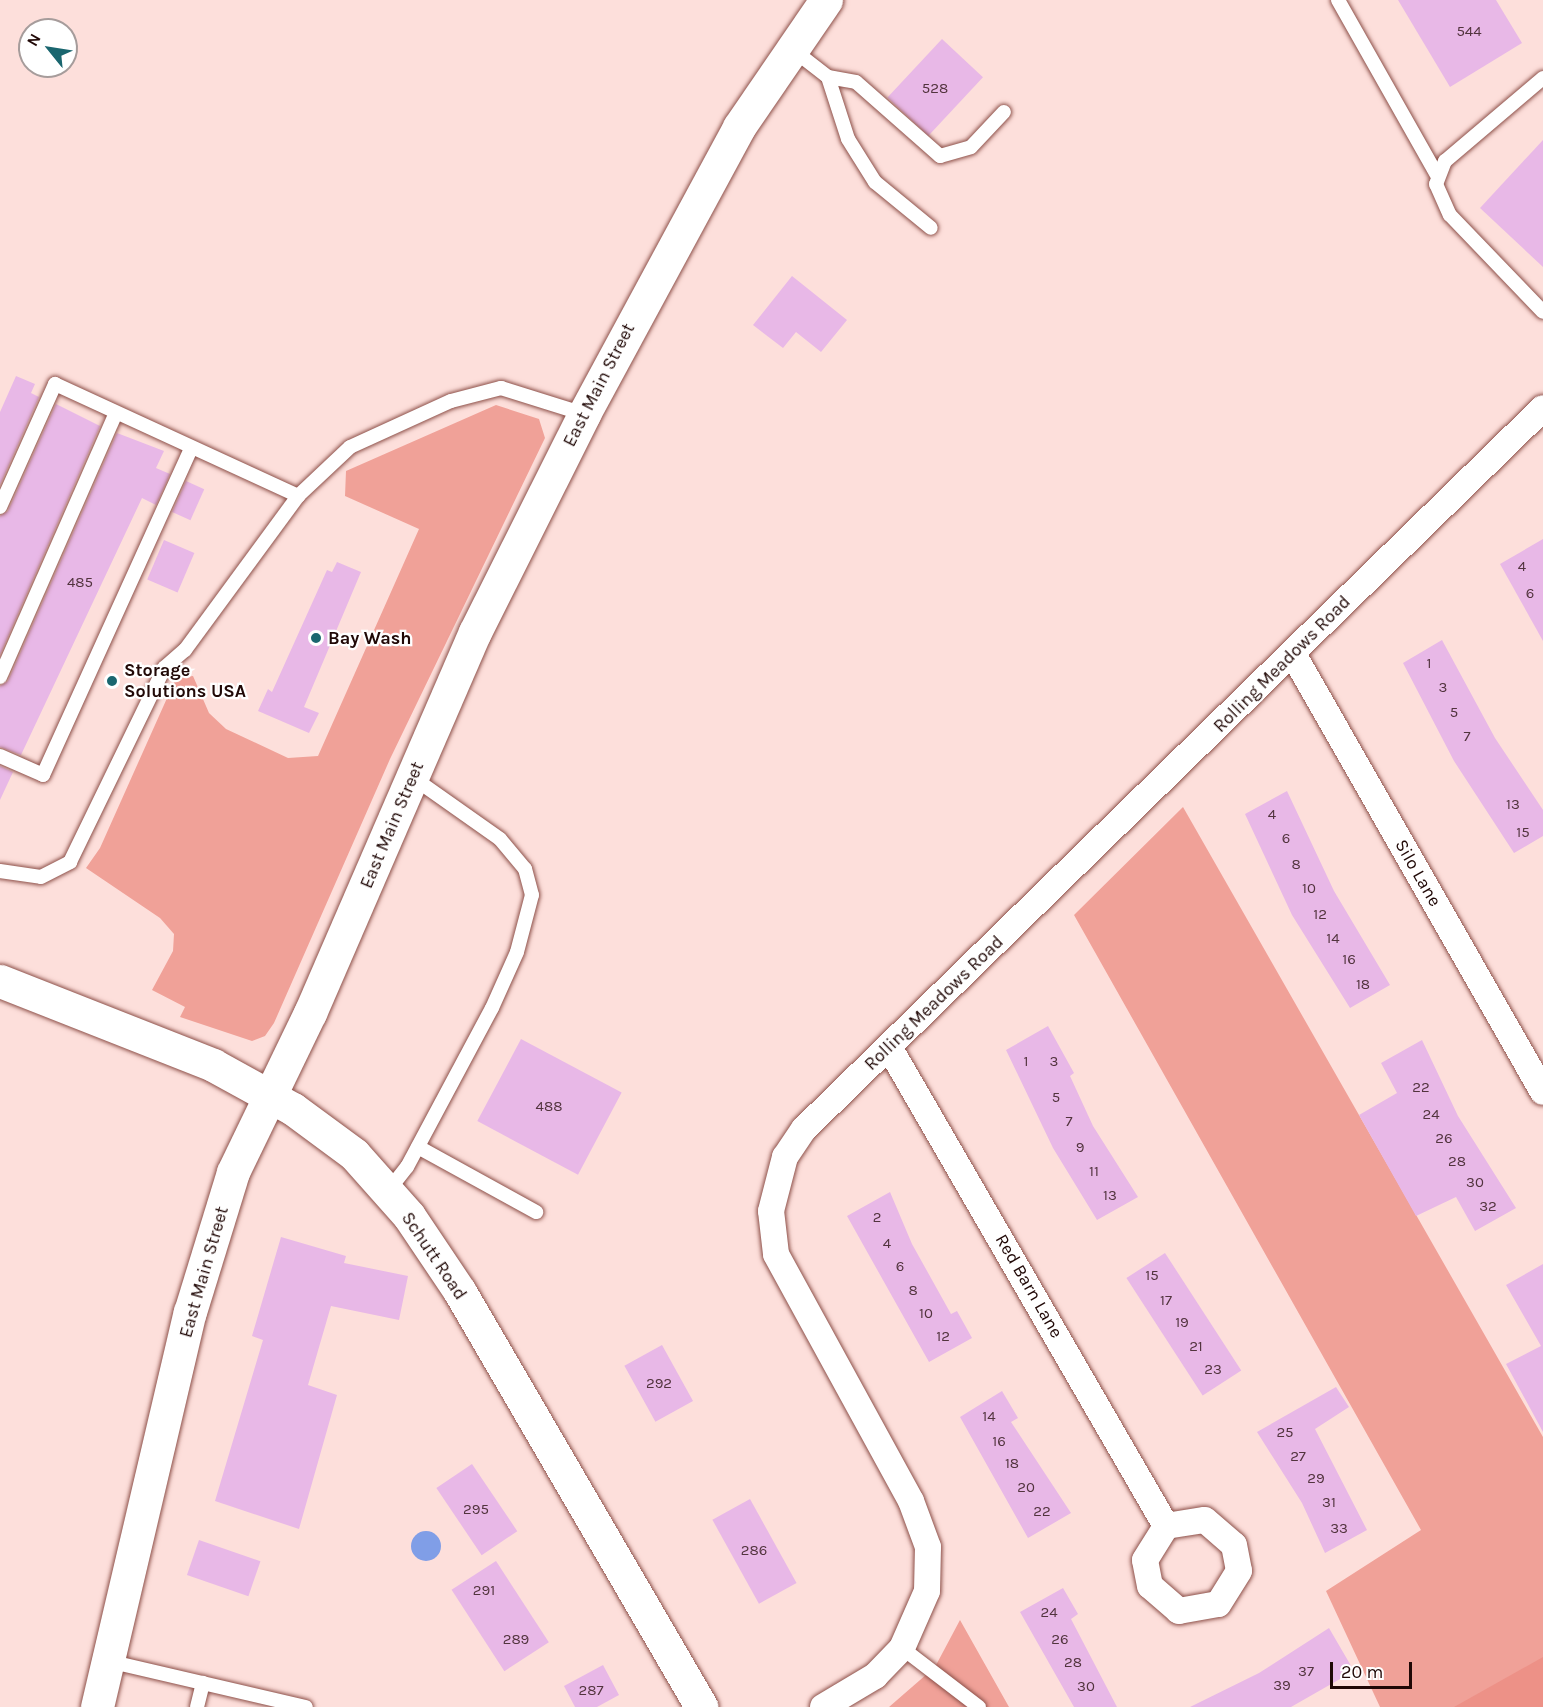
<!DOCTYPE html>
<html>
<head>
<meta charset="utf-8">
<style>
  body { margin:0 }
  #map { position:relative; width:1543px; height:1707px; overflow:hidden; background:#fddfdb; font-family:Karla,sans-serif }
  div>[style] { position:absolute }
  .green>* { inset:0; background:#f0a198 }
  .forest>* { inset:0; background:#ed9187 }
  .water>* { inset:0; background:#809ee7 }
  .round { border-radius:50% }
  .building>* { inset:0; background:#e8b8e7; transform-origin:0 0 }
  .roads { filter:drop-shadow(0 0 2px #8d5049) drop-shadow(0 0 2px #8d5049) }
  .lane>* { height:14px; margin:-7px; padding:0 7px; transform-origin:7px; border-radius:7px; background:#fff }
  .street>* { height:26px; margin:-13px; padding:0 13px; transform-origin:13px; border-radius:13px; background:#fff }
  .secondary>* { height:33px; margin:-16.5px; padding:0 16.5px; transform-origin:16.5px; border-radius:16.5px; background:#fff }
  .dots>* { width:16px; height:16px; translate:-50% -50%; box-sizing:border-box; border:3px solid #fff; border-radius:50% }
  span { translate:-50% -50%; white-space:nowrap; text-align:center; line-height:1.15; -webkit-text-stroke:4.5px #fff; paint-order:stroke }
  .number-label { font-size:15px; color:#52343e }
  .number-label span { -webkit-text-stroke-width:0 }
  .street-label { font-size:18px; color:#200806 }
  .poi-label { font-size:18px; color:#200806; font-weight:700 }
  .left { translate:0 -50%; text-align:left }
  .north { position:absolute; left:18px; top:18px; width:60px; height:60px; box-sizing:border-box; background:#fff; border:2px solid #a69c9b; border-radius:50%; rotate:300deg; font-size:16px; font-weight:700; line-height:24px; text-align:center; color:#200806 }
  .north::after { content:''; display:block; margin:auto; width:21px; height:27px; background:#1a666f; clip-path:polygon(50% 0,100% 100%,50% 72%,0 100%) }
  .scale { position:absolute; left:1330px; top:1662px; width:82px; height:27px; box-sizing:border-box; border:3px solid #200806; border-top:0; padding-left:8px; font-size:18px; line-height:21px; white-space:nowrap; color:#200806; -webkit-text-stroke:4px #fff; paint-order:stroke }
</style>
</head>
<body>
<div id="map">
  <div class="green">
    <i style="clip-path:polygon(496px 405px,539px 419px,545px 438px,390px 759px,274px 1023px,265px 1036px,252px 1041px,180px 1017px,185px 1007px,152px 990px,173px 951px,174px 934px,160px 918px,86px 868px,100px 848px,176px 678px,193px 676px,209px 713px,226px 729px,288px 758px,318px 756px,419px 529px,345px 496px,346px 471px)"></i>
    <i style="clip-path:polygon(1183px 807px,1543px 1437px,1543px 1707px,1380px 1707px,1326px 1591px,1421px 1530px,1074px 915px)"></i>
    <i style="clip-path:polygon(960px 1620px,1009px 1707px,889px 1707px,935px 1667px)"></i>
  </div>
  <div class="forest">
    <i style="clip-path:polygon(1543px 1657px,1543px 1707px,1454px 1707px)"></i>
  </div>
  <div class="water">
    <i class="round" style="left:411px;top:1531px;width:30px;height:30px"></i>
  </div>
  <div class="building">
    <i style="clip-path:polygon(1398px 0,1496px 0,1522px 43px,1450px 87px)"></i>
    <i style="left:942px;top:39px;width:56px;height:80px;rotate:43deg"></i>
    <i style="clip-path:polygon(1543px 140px,1543px 267px,1480px 208px)"></i>
    <i style="clip-path:polygon(792px 276px,847px 320px,821px 352px,796px 332px,783px 348px,753px 325px)"></i>
    <i style="clip-path:polygon(16px 376px,35px 384px,31px 393px,39px 397px,0 485px,0 412px)"></i>
    <i style="clip-path:polygon(56px 404px,100px 426px,0 655px,0 516px,8px 511px)"></i>
    <i style="clip-path:polygon(117px 433px,164px 451px,156px 468px,170px 474px,156px 505px,142px 498px,21px 755px,0 747px,0 686px,8px 681px)"></i>
    <i style="left:186px;top:481px;width:20px;height:34px;rotate:24deg"></i>
    <i style="clip-path:polygon(1543px 539px,1543px 641px,1500px 564px)"></i>
    <i style="left:164px;top:540px;width:33px;height:43px;rotate:23deg"></i>
    <i style="clip-path:polygon(337px 562px,361px 572px,304px 707px,319px 713px,309px 733px,258px 711px,268px 689px,272px 692px,327px 570px,332px 572px)"></i>
    <i style="clip-path:polygon(1442px 640px,1495px 738px,1543px 810px,1543px 836px,1514px 853px,1454px 761px,1403px 663px)"></i>
    <i style="clip-path:polygon(0 766px,13px 772px,0 800px)"></i>
    <i style="clip-path:polygon(1287px 791px,1334px 891px,1390px 985px,1350px 1008px,1292px 915px,1245px 814px)"></i>
    <i style="clip-path:polygon(1048px 1026px,1074px 1073px,1070px 1076px,1093px 1126px,1138px 1197px,1097px 1220px,1053px 1148px,1006px 1050px)"></i>
    <i style="left:521px;top:1039px;width:114px;height:93px;rotate:28deg"></i>
    <i style="clip-path:polygon(1422px 1040px,1458px 1116px,1516px 1208px,1475px 1231px,1456px 1197px,1416px 1216px,1359px 1115px,1397px 1093px,1381px 1063px)"></i>
    <i style="clip-path:polygon(890px 1192px,912px 1244px,951px 1314px,957px 1311px,972px 1338px,929px 1362px,847px 1216px)"></i>
    <i style="clip-path:polygon(281px 1237px,346px 1256px,344px 1263px,408px 1276px,399px 1320px,331px 1306px,308px 1385px,337px 1395px,299px 1529px,215px 1501px,263px 1340px,252px 1336px)"></i>
    <i style="left:1165px;top:1253px;width:140px;height:46px;rotate:57deg"></i>
    <i style="clip-path:polygon(1543px 1264px,1543px 1432px,1506px 1364px,1541px 1346px,1506px 1285px)"></i>
    <i style="left:662px;top:1345px;width:64px;height:43px;rotate:61deg"></i>
    <i style="clip-path:polygon(1336px 1387px,1349px 1407px,1315px 1429px,1367px 1530px,1325px 1553px,1302px 1503px,1257px 1432px)"></i>
    <i style="clip-path:polygon(1002px 1391px,1018px 1418px,1011px 1422px,1071px 1513px,1028px 1538px,960px 1417px)"></i>
    <i style="left:472px;top:1464px;width:81px;height:43px;rotate:56deg"></i>
    <i style="left:750px;top:1499px;width:96px;height:43px;rotate:61deg"></i>
    <i style="left:199px;top:1540px;width:65px;height:37px;rotate:19deg"></i>
    <i style="left:496px;top:1561px;width:97px;height:53px;rotate:57deg"></i>
    <i style="clip-path:polygon(1063px 1588px,1078px 1614px,1071px 1619px,1117px 1707px,1074px 1707px,1020px 1612px)"></i>
    <i style="clip-path:polygon(1329px 1628px,1354px 1671px,1291px 1707px,1190px 1707px,1259px 1673px)"></i>
    <i style="clip-path:polygon(603px 1665px,619px 1695px,597px 1707px,575px 1707px,564px 1686px)"></i>
  </div>
  <div class="roads">
    <div class="lane">
      <i style="left:1338px;top:0;width:201px;rotate:60.5deg"></i>
      <i style="left:792px;top:49px;width:46px;rotate:37.9deg"></i>
      <i style="left:828px;top:77px;width:65px;rotate:72.1deg"></i>
      <i style="left:848px;top:139px;width:51px;rotate:57.9deg"></i>
      <i style="left:875px;top:182px;width:72px;rotate:39.4deg"></i>
      <i style="left:828px;top:77px;width:28px;rotate:10deg"></i>
      <i style="left:856px;top:82px;width:112px;rotate:41.4deg"></i>
      <i style="left:940px;top:156px;width:32px;rotate:-16deg"></i>
      <i style="left:971px;top:147px;width:48px;rotate:-46.7deg"></i>
      <i style="left:1543px;top:78px;width:128px;rotate:139.7deg"></i>
      <i style="left:1445px;top:161px;width:25px;rotate:111deg"></i>
      <i style="left:1436px;top:184px;width:34px;rotate:66deg"></i>
      <i style="left:1450px;top:215px;width:134px;rotate:46.2deg"></i>
      <i style="left:0;top:507px;width:135px;rotate:-65.9deg"></i>
      <i style="left:55px;top:384px;width:268px;rotate:24.7deg"></i>
      <i style="left:0;top:677px;width:288px;rotate:-66.3deg"></i>
      <i style="left:0;top:756px;width:47px;rotate:23.8deg"></i>
      <i style="left:43px;top:775px;width:358px;rotate:-65.6deg"></i>
      <i style="left:0;top:871px;width:41px;rotate:8.3deg"></i>
      <i style="left:41px;top:877px;width:33px;rotate:-27deg"></i>
      <i style="left:70px;top:862px;width:216px;rotate:-64.1deg"></i>
      <i style="left:164px;top:668px;width:28px;rotate:-41deg"></i>
      <i style="left:185px;top:650px;width:191px;rotate:-53.7deg"></i>
      <i style="left:298px;top:496px;width:71px;rotate:-43.3deg"></i>
      <i style="left:350px;top:447px;width:111px;rotate:-24.5deg"></i>
      <i style="left:451px;top:401px;width:52px;rotate:-14.6deg"></i>
      <i style="left:501px;top:388px;width:87px;rotate:17.4deg"></i>
      <i style="left:418px;top:1147px;width:135px;rotate:28.8deg"></i>
      <i style="left:388px;top:1191px;width:31px;rotate:-52deg"></i>
      <i style="left:407px;top:1167px;width:180px;rotate:-61.9deg"></i>
      <i style="left:492px;top:1008px;width:61px;rotate:-65.9deg"></i>
      <i style="left:517px;top:952px;width:59px;rotate:-75.3deg"></i>
      <i style="left:532px;top:895px;width:27px;rotate:-105deg"></i>
      <i style="left:525px;top:869px;width:39px;rotate:-130deg"></i>
      <i style="left:500px;top:839px;width:108px;rotate:-144.8deg"></i>
      <i style="left:902px;top:1648px;width:97px;rotate:37.5deg"></i>
      <i style="left:108px;top:1661px;width:203px;rotate:13.1deg"></i>
      <i style="left:197px;top:1707px;width:25px;rotate:-76deg"></i>
    </div>
    <div class="street">
      <i style="left:1293px;top:654px;width:504px;rotate:60.28deg"></i>
      <i style="left:889px;top:1047px;width:553px;rotate:59.96deg"></i>
      <i style="left:1166px;top:1526px;width:39px;rotate:-9deg"></i>
      <i style="left:1205px;top:1520px;width:38px;rotate:41deg"></i>
      <i style="left:1234px;top:1545px;width:26px;rotate:79deg"></i>
      <i style="left:1239px;top:1571px;width:39px;rotate:122deg"></i>
      <i style="left:1218px;top:1604px;width:40px;rotate:170deg"></i>
      <i style="left:1179px;top:1611px;width:38px;rotate:-139deg"></i>
      <i style="left:1150px;top:1586px;width:26px;rotate:-101deg"></i>
      <i style="left:1145px;top:1560px;width:40px;rotate:-58deg"></i>
      <i style="left:823px;top:1707px;width:61px;rotate:-30.8deg"></i>
      <i style="left:875px;top:1676px;width:39px;rotate:-46deg"></i>
      <i style="left:902px;top:1648px;width:62px;rotate:-66.3deg"></i>
      <i style="left:927px;top:1591px;width:44px;rotate:-88.7deg"></i>
      <i style="left:928px;top:1547px;width:49px;rotate:-110.3deg"></i>
      <i style="left:911px;top:1501px;width:281px;rotate:-118.7deg"></i>
      <i style="left:776px;top:1254px;width:43px;rotate:-96.6deg"></i>
      <i style="left:771px;top:1211px;width:56px;rotate:-75.5deg"></i>
      <i style="left:785px;top:1157px;width:34px;rotate:-56deg"></i>
      <i style="left:804px;top:1129px;width:1032px;rotate:-44.29deg"></i>
    </div>
    <div class="secondary">
      <i style="left:0;top:981px;width:229px;rotate:21.5deg"></i>
      <i style="left:213px;top:1065px;width:91px;rotate:28.8deg"></i>
      <i style="left:293px;top:1109px;width:76px;rotate:36.4deg"></i>
      <i style="left:354px;top:1154px;width:83px;rotate:48.4deg"></i>
      <i style="left:409px;top:1216px;width:92px;rotate:56.1deg"></i>
      <i style="left:460px;top:1292px;width:480px;rotate:59.8deg"></i>
      <i style="left:97px;top:1707px;width:406px;rotate:-76.8deg"></i>
      <i style="left:190px;top:1312px;width:146px;rotate:-72.9deg"></i>
      <i style="left:233px;top:1172px;width:177px;rotate:-64.2deg"></i>
      <i style="left:310px;top:1013px;width:415px;rotate:-66.6deg"></i>
      <i style="left:475px;top:632px;width:244px;rotate:-63.4deg"></i>
      <i style="left:584px;top:414px;width:326px;rotate:-61.6deg"></i>
      <i style="left:739px;top:127px;width:154px;rotate:-55.6deg"></i>
    </div>
  </div>
  <div class="dots">
    <i style="left:316px;top:638px;background:#1a666f"></i>
    <i style="left:112px;top:681px;background:#1a666f"></i>
  </div>
  <div class="number-label">
    <span style="left:1469px;top:32px">544</span>
    <span style="left:935px;top:89px">528</span>
    <span style="left:1522px;top:567px">4</span>
    <span style="left:80px;top:583px">485</span>
    <span style="left:1530px;top:594px">6</span>
    <span style="left:1429px;top:664px">1</span>
    <span style="left:1443px;top:688px">3</span>
    <span style="left:1454px;top:713px">5</span>
    <span style="left:1467px;top:737px">7</span>
    <span style="left:1513px;top:805px">13</span>
    <span style="left:1272px;top:815px">4</span>
    <span style="left:1523px;top:833px">15</span>
    <span style="left:1286px;top:839px">6</span>
    <span style="left:1296px;top:865px">8</span>
    <span style="left:1309px;top:889px">10</span>
    <span style="left:1320px;top:915px">12</span>
    <span style="left:1333px;top:939px">14</span>
    <span style="left:1349px;top:960px">16</span>
    <span style="left:1363px;top:985px">18</span>
    <span style="left:1026px;top:1062px">1</span>
    <span style="left:1054px;top:1062px">3</span>
    <span style="left:1421px;top:1088px">22</span>
    <span style="left:1056px;top:1098px">5</span>
    <span style="left:549px;top:1107px">488</span>
    <span style="left:1431px;top:1115px">24</span>
    <span style="left:1069px;top:1122px">7</span>
    <span style="left:1444px;top:1139px">26</span>
    <span style="left:1080px;top:1148px">9</span>
    <span style="left:1457px;top:1162px">28</span>
    <span style="left:1094px;top:1172px">11</span>
    <span style="left:1475px;top:1183px">30</span>
    <span style="left:1110px;top:1196px">13</span>
    <span style="left:1488px;top:1207px">32</span>
    <span style="left:877px;top:1218px">2</span>
    <span style="left:887px;top:1244px">4</span>
    <span style="left:900px;top:1267px">6</span>
    <span style="left:1152px;top:1276px">15</span>
    <span style="left:913px;top:1291px">8</span>
    <span style="left:1166px;top:1301px">17</span>
    <span style="left:926px;top:1314px">10</span>
    <span style="left:1182px;top:1323px">19</span>
    <span style="left:943px;top:1337px">12</span>
    <span style="left:1196px;top:1347px">21</span>
    <span style="left:1213px;top:1370px">23</span>
    <span style="left:659px;top:1384px">292</span>
    <span style="left:989px;top:1417px">14</span>
    <span style="left:1285px;top:1433px">25</span>
    <span style="left:999px;top:1442px">16</span>
    <span style="left:1298px;top:1457px">27</span>
    <span style="left:1012px;top:1464px">18</span>
    <span style="left:1316px;top:1479px">29</span>
    <span style="left:1026px;top:1488px">20</span>
    <span style="left:1329px;top:1503px">31</span>
    <span style="left:476px;top:1510px">295</span>
    <span style="left:1042px;top:1512px">22</span>
    <span style="left:1339px;top:1529px">33</span>
    <span style="left:754px;top:1551px">286</span>
    <span style="left:484px;top:1591px">291</span>
    <span style="left:1049px;top:1613px">24</span>
    <span style="left:516px;top:1640px">289</span>
    <span style="left:1060px;top:1640px">26</span>
    <span style="left:1073px;top:1663px">28</span>
    <span style="left:1306px;top:1672px">37</span>
    <span style="left:1282px;top:1686px">39</span>
    <span style="left:1086px;top:1687px">30</span>
    <span style="left:591px;top:1691px">287</span>
  </div>
  <div class="street-label">
    <span style="left:599px;top:385px;rotate:-63deg">East Main Street</span>
    <span style="left:1282px;top:664px;rotate:-45deg">Rolling Meadows Road</span>
    <span style="left:392px;top:825px;rotate:-67deg">East Main Street</span>
    <span style="left:1418px;top:873px;rotate:60deg">Silo Lane</span>
    <span style="left:934px;top:1003px;rotate:-44deg">Rolling Meadows Road</span>
    <span style="left:434px;top:1256px;rotate:56deg">Schutt Road</span>
    <span style="left:204px;top:1272px;rotate:-74deg">East Main Street</span>
    <span style="left:1029px;top:1286px;rotate:60deg">Red Barn Lane</span>
  </div>
  <div class="poi-label">
    <span class="left" style="left:328px;top:638px">Bay Wash</span>
    <span class="left" style="left:124px;top:681px">Storage<br>Solutions USA</span>
  </div>
  <div class="north">N</div>
  <div class="scale">20 m</div>
</div>
</body>
</html>
